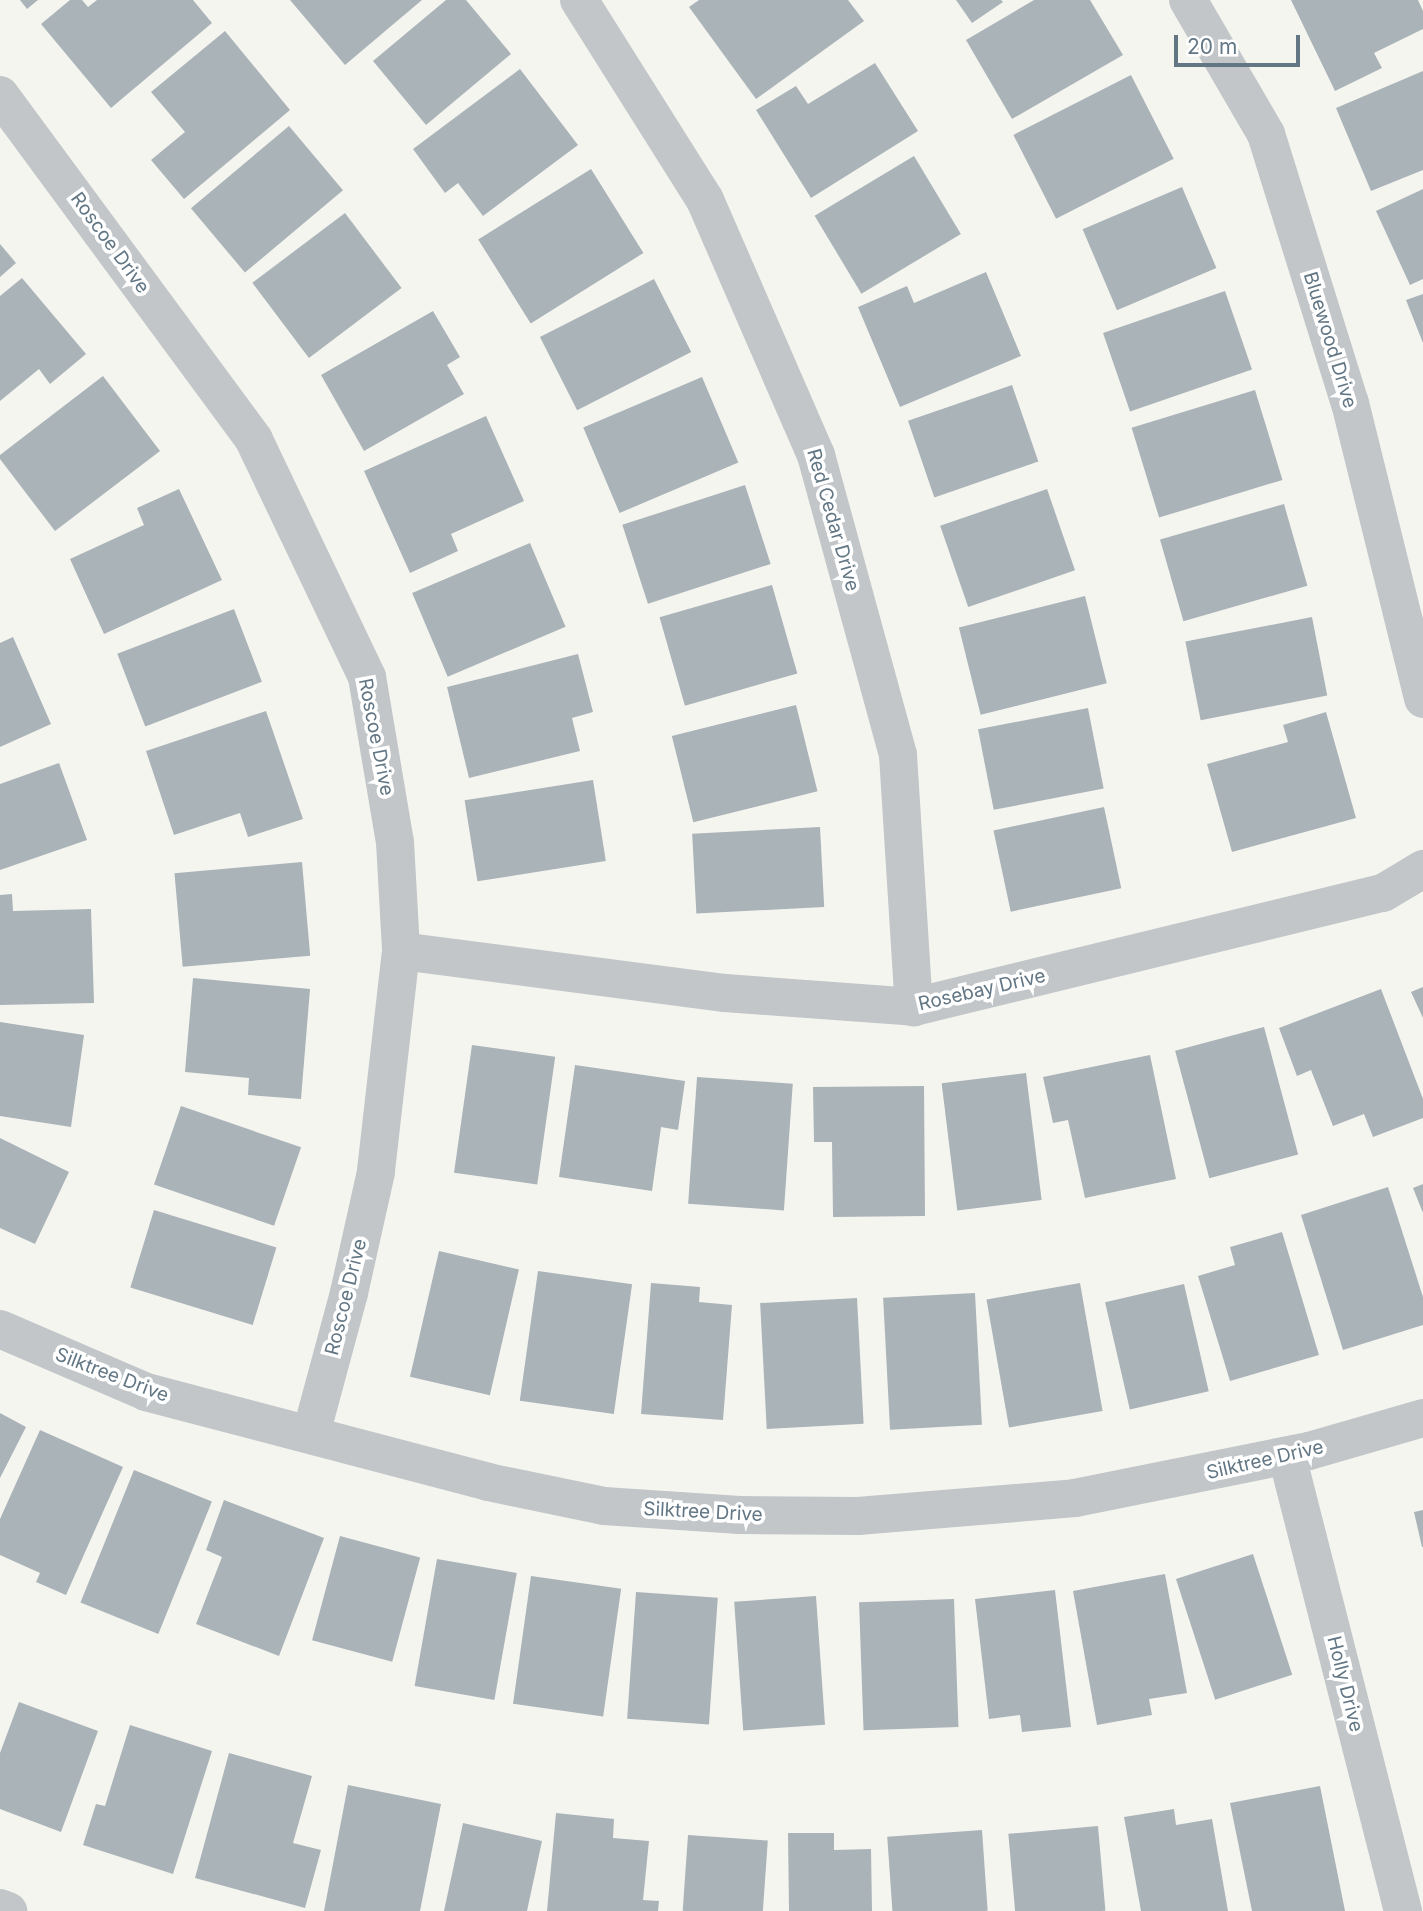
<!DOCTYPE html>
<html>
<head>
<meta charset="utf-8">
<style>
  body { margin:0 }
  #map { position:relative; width:1423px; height:1911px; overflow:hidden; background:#f5f5f0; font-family:Inter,sans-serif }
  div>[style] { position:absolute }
  .building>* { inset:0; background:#aab3b8; transform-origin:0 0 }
  .minor>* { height:38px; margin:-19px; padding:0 19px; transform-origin:19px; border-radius:19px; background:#c2c6c9 }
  span { translate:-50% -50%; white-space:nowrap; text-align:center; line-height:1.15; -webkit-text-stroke:7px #fff; paint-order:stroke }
  .street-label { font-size:19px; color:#627684 }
  .scale { position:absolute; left:1174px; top:35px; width:126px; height:32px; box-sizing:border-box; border:4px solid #627684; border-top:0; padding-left:9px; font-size:21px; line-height:24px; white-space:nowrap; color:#627684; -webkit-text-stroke:5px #fff; paint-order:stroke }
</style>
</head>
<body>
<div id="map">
  <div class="building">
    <i style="clip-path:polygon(20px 0,38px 0,27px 9px)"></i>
    <i style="clip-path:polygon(70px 0,82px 0,88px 7px,97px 0,193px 0,212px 23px,111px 108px,41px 24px)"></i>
    <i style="clip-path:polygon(290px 0,422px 0,345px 65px)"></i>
    <i style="clip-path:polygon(446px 0,466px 0,511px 54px,426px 125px,373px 61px)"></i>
    <i style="clip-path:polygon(699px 0,848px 0,864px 21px,756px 99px,689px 7px)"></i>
    <i style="clip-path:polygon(956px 0,1001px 0,1003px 2px,972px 23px)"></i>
    <i style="clip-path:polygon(1034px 0,1090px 0,1123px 55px,1012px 119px,966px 40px)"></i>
    <i style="clip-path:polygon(1291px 0,1418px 0,1423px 11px,1423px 29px,1374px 53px,1382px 68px,1335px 91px)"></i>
    <i style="clip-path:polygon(225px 31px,290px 110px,184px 199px,151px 160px,185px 132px,151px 92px)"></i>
    <i style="clip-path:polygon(875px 63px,918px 131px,811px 198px,756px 110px,796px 86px,808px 104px)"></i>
    <i style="clip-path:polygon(520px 69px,578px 145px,483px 216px,458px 183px,445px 193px,413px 149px)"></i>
    <i style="clip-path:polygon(1423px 71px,1423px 170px,1371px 191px,1336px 108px)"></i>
    <i style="left:1131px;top:75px;width:94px;height:132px;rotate:63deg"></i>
    <i style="left:289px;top:126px;width:84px;height:128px;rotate:50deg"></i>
    <i style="left:914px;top:156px;width:91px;height:116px;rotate:59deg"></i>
    <i style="left:591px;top:169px;width:99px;height:133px;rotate:58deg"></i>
    <i style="left:1182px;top:187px;width:88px;height:108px;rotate:67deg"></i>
    <i style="clip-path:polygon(1423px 189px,1423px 279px,1410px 285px,1376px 211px)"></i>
    <i style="left:345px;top:213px;width:94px;height:116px;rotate:53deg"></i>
    <i style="clip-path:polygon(0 244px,16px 263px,0 277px)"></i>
    <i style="clip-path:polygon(986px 272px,1021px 356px,900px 407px,858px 307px,907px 286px,914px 303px)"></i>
    <i style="clip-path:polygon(22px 278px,86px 354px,50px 384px,39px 369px,0 401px,0 296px)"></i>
    <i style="left:654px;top:279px;width:82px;height:128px;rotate:63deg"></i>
    <i style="left:1225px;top:291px;width:83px;height:129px;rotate:71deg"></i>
    <i style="clip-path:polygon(1423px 294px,1423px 343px,1406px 300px)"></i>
    <i style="clip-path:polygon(433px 311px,460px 357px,447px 365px,464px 394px,364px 451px,321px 375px)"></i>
    <i style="clip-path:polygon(103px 376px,160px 451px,55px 531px,0 459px,0 455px)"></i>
    <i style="left:702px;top:377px;width:93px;height:129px;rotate:67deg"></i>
    <i style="left:1012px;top:385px;width:81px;height:110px;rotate:71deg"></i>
    <i style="left:1255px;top:390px;width:94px;height:129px;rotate:73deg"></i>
    <i style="clip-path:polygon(486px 416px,524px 501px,451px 534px,458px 551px,410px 573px,364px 471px)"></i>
    <i style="left:745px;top:485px;width:83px;height:129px;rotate:72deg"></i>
    <i style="clip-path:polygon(179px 489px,222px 580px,104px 634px,70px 559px,144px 525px,137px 508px)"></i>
    <i style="left:1047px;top:489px;width:86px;height:113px;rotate:71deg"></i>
    <i style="left:1284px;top:504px;width:85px;height:129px;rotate:74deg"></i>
    <i style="left:530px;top:543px;width:91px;height:128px;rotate:67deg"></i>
    <i style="left:772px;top:585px;width:92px;height:117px;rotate:74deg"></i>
    <i style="left:1085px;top:596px;width:90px;height:130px;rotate:76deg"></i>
    <i style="left:234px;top:609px;width:78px;height:125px;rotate:69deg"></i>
    <i style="left:1312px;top:617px;width:80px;height:129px;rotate:79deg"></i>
    <i style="clip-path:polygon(13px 637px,51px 724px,0 747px,0 643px)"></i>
    <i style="clip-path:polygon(578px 654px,593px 712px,572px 718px,580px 751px,469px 778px,447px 687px)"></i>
    <i style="left:796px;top:705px;width:89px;height:128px;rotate:76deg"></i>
    <i style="left:1088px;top:708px;width:82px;height:112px;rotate:79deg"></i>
    <i style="clip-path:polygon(266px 711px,303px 819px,248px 837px,240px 813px,174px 835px,146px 751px)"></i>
    <i style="clip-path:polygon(1326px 712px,1356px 818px,1232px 852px,1207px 764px,1288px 742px,1283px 725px)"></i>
    <i style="clip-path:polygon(59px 763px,87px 840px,0 870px,0 784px)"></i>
    <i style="left:593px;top:780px;width:82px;height:130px;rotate:81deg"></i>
    <i style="left:1104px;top:807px;width:83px;height:113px;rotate:78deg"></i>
    <i style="left:820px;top:827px;width:80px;height:128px;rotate:87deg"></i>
    <i style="left:302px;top:862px;width:94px;height:128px;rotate:85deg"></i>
    <i style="clip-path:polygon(12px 894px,13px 911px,91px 909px,94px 1003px,0 1005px,0 895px)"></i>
    <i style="clip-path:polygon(193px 978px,310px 989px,301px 1099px,248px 1095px,249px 1078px,185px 1072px)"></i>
    <i style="clip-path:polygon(1423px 987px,1423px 1018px,1411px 992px)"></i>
    <i style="clip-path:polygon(1381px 989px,1423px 1099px,1423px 1118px,1373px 1137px,1364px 1114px,1333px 1126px,1311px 1070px,1297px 1076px,1279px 1028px)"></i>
    <i style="clip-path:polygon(0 1022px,84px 1035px,71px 1127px,0 1116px)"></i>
    <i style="left:1264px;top:1027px;width:132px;height:92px;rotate:75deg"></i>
    <i style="left:472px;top:1045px;width:84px;height:129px;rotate:8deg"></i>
    <i style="clip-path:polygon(1150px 1055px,1176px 1179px,1085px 1198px,1068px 1120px,1053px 1123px,1043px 1077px)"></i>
    <i style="clip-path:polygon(575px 1065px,685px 1081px,678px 1130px,661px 1127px,652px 1191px,559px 1177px)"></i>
    <i style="left:1026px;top:1073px;width:128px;height:85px;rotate:83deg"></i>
    <i style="left:697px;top:1077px;width:96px;height:127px;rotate:4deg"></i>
    <i style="clip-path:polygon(924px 1086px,925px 1216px,833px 1217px,832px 1142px,814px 1142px,813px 1087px)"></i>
    <i style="left:181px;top:1106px;width:127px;height:83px;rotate:19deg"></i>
    <i style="clip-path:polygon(0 1138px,69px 1172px,35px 1244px,0 1228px)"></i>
    <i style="clip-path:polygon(1423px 1184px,1423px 1213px,1413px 1188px)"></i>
    <i style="clip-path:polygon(1388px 1187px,1423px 1297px,1423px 1325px,1343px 1350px,1301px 1215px)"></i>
    <i style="left:154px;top:1210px;width:128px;height:81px;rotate:17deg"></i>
    <i style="clip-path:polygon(1282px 1232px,1319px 1355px,1230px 1381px,1198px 1276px,1235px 1265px,1230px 1247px)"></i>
    <i style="left:439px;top:1251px;width:82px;height:129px;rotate:13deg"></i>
    <i style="left:538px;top:1271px;width:95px;height:131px;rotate:8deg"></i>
    <i style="clip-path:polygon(651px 1283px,700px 1287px,699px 1302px,732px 1305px,723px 1420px,641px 1414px)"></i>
    <i style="left:1080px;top:1283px;width:130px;height:95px;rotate:80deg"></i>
    <i style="left:1184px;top:1284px;width:110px;height:81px;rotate:77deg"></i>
    <i style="left:975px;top:1293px;width:132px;height:92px;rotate:87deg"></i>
    <i style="left:857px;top:1298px;width:126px;height:97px;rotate:87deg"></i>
    <i style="clip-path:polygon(0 1413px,26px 1427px,0 1478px)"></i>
    <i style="clip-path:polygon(40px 1430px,123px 1467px,66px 1595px,36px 1582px,40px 1573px,0 1555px,0 1519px)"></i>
    <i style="left:134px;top:1470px;width:84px;height:143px;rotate:22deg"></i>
    <i style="clip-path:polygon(224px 1500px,324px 1538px,279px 1656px,196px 1624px,222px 1557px,206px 1550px)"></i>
    <i style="clip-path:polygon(1423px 1510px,1423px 1547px,1422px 1547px,1414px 1512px)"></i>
    <i style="left:340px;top:1536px;width:83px;height:108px;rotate:15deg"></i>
    <i style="left:1253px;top:1554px;width:127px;height:81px;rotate:72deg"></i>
    <i style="left:437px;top:1559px;width:81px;height:129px;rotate:10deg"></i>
    <i style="clip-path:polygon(1165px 1574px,1187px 1693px,1149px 1699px,1152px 1715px,1097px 1725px,1073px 1591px)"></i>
    <i style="left:531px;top:1576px;width:91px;height:129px;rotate:8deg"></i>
    <i style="clip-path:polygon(1055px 1590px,1071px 1727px,1022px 1732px,1020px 1715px,989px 1719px,975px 1599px)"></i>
    <i style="left:636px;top:1592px;width:82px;height:127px;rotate:4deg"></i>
    <i style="left:816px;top:1596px;width:129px;height:82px;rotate:86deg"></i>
    <i style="left:954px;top:1599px;width:128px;height:95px;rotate:88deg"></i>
    <i style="clip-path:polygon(19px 1702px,98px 1731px,61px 1832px,0 1809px,0 1753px)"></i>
    <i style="clip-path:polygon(130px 1725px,212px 1751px,173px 1874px,83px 1845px,96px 1804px,105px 1806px)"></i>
    <i style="clip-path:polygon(229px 1753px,312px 1776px,293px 1843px,321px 1850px,305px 1908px,195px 1878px)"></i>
    <i style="clip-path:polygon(348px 1785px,441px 1804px,420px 1911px,324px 1911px)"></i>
    <i style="clip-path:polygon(1320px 1786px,1345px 1911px,1252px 1911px,1230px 1803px)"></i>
    <i style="clip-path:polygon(1174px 1809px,1176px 1825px,1212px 1819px,1228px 1911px,1141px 1911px,1124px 1817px)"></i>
    <i style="clip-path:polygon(556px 1813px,614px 1819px,613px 1838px,649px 1841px,643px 1900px,659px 1901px,658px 1911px,547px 1911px)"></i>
    <i style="clip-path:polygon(463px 1823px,542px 1841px,527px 1911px,444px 1911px)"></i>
    <i style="left:1098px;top:1826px;width:85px;height:90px;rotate:85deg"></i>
    <i style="left:982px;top:1830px;width:81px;height:95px;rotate:86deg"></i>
    <i style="clip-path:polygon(788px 1833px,834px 1833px,834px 1850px,871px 1849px,872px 1911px,789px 1911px)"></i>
    <i style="left:688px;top:1835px;width:80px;height:76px;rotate:4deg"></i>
  </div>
  <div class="minor">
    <i style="left:579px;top:0;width:236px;rotate:57.8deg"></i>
    <i style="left:705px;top:200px;width:278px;rotate:66.5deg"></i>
    <i style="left:816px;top:455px;width:311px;rotate:74.7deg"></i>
    <i style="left:898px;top:755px;width:253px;rotate:86.4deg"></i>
    <i style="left:1188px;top:0;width:155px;rotate:59.8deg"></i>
    <i style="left:1266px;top:134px;width:282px;rotate:72.7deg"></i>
    <i style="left:1350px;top:403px;width:305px;rotate:76.1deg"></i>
    <i style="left:0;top:95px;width:428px;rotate:53.6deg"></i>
    <i style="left:254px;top:440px;width:263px;rotate:64.5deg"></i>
    <i style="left:367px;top:677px;width:167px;rotate:80.4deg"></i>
    <i style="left:395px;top:842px;width:109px;rotate:86.8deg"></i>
    <i style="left:401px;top:951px;width:222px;rotate:96.5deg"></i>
    <i style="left:376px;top:1172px;width:124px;rotate:102.6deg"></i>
    <i style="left:349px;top:1293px;width:146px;rotate:105.1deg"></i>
    <i style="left:401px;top:951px;width:327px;rotate:7.4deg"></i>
    <i style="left:725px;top:993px;width:190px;rotate:4.2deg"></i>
    <i style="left:914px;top:1007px;width:483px;rotate:-13.7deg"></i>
    <i style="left:1383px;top:893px;width:47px;rotate:-31deg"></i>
    <i style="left:0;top:1329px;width:159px;rotate:23.3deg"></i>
    <i style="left:146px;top:1392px;width:354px;rotate:14.7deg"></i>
    <i style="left:488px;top:1482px;width:118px;rotate:11.7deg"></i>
    <i style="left:604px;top:1506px;width:136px;rotate:3.8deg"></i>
    <i style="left:740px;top:1515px;width:118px;rotate:0.5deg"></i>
    <i style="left:858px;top:1516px;width:218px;rotate:-4.7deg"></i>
    <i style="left:1075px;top:1498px;width:239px;rotate:-11.4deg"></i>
    <i style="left:1309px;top:1451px;width:119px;rotate:-16.1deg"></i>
    <i style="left:1287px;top:1456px;width:470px;rotate:75.7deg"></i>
    <i style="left:0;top:1908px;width:9px;rotate:21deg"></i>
  </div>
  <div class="street-label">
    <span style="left:110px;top:243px;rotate:54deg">Roscoe Drive</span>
    <span style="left:1330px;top:340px;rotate:73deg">Bluewood Drive</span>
    <span style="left:833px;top:520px;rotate:74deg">Red Cedar Drive</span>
    <span style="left:376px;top:737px;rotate:79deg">Roscoe Drive</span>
    <span style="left:982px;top:990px;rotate:-13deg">Rosebay Drive</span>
    <span style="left:346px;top:1297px;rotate:-76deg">Roscoe Drive</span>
    <span style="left:112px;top:1375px;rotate:21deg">Silktree Drive</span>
    <span style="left:1265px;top:1460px;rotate:-13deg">Silktree Drive</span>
    <span style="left:703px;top:1512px;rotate:3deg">Silktree Drive</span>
    <span style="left:1345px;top:1684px;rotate:76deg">Holly Drive</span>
  </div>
  <div class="scale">20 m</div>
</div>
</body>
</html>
